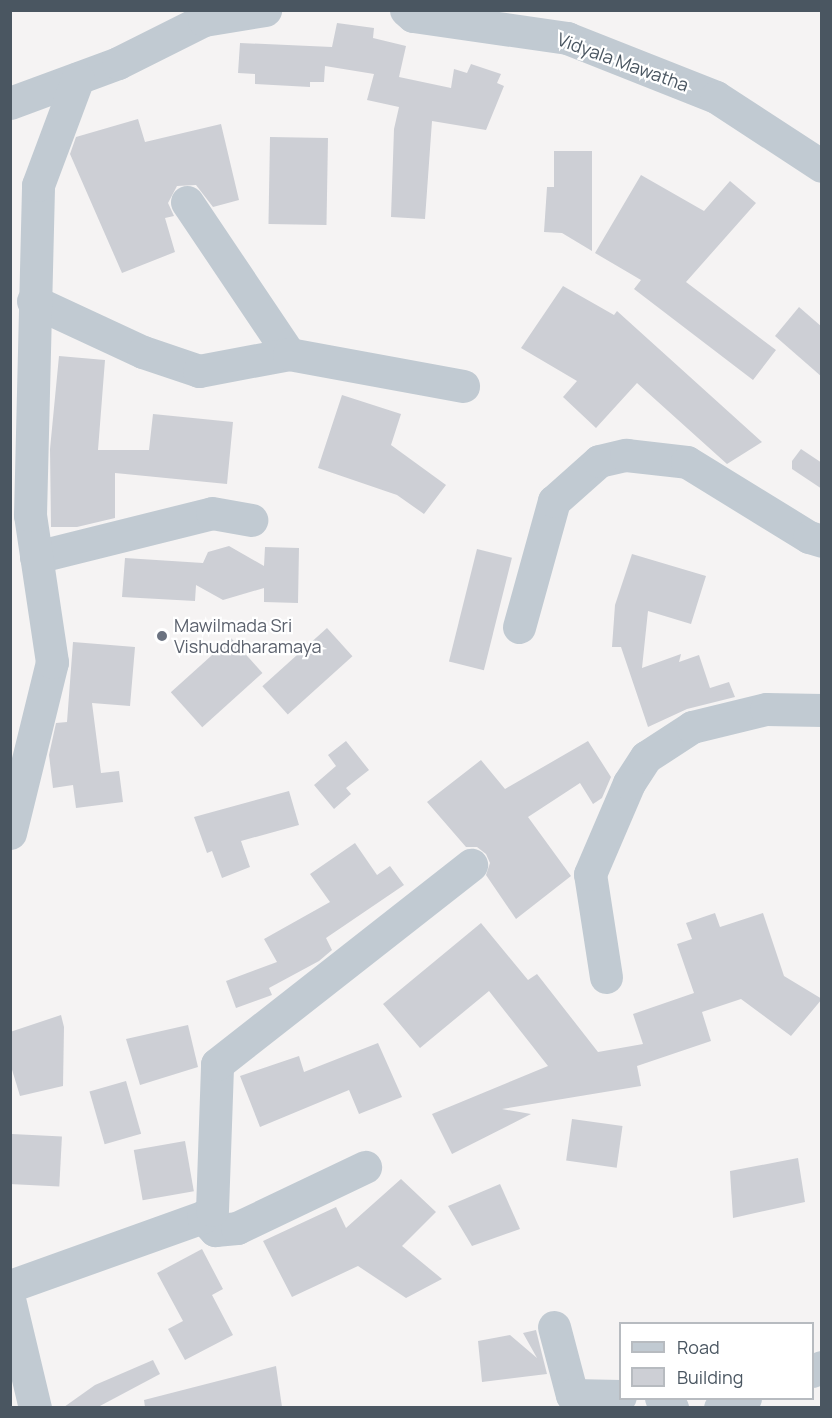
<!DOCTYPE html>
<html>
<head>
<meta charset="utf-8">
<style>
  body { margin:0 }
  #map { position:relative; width:832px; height:1418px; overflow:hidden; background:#f5f3f3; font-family:Manrope,sans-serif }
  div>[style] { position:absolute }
  .building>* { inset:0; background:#cdcfd5; transform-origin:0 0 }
  .minor>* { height:33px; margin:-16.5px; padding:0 16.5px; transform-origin:16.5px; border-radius:16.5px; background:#c1cad2 }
  .dots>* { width:16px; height:16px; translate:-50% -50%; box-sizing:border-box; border:3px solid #fff; border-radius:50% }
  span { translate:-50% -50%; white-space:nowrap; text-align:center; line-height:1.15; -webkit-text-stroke:4.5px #fff; paint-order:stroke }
  .street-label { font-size:18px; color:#4a5661 }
  .worship-label { font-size:18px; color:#5b616d }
  .left { translate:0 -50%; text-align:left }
  .frame { position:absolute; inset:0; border:12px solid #4a5661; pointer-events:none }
  .legend { position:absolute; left:619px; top:1322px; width:195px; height:78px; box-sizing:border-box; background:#fff; border:2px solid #b7bbc0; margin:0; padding:8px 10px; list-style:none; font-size:18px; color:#4a5661 }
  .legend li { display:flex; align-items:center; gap:12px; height:30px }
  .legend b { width:30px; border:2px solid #b7bbc0 }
</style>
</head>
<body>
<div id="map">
  <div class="building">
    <i style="clip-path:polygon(337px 23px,374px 28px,373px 38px,406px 46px,399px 77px,451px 88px,454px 69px,467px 73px,471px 64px,501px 74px,497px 83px,504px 86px,486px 130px,432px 121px,425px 219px,391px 217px,394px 129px,399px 107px,367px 100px,374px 74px,325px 66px,324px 82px,310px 82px,310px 87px,255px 84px,255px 74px,238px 73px,240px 43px,332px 47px)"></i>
    <i style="clip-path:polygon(138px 119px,145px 142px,221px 124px,239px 200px,213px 207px,196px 185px,177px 186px,168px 203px,174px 216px,165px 218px,175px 252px,122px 273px,70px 154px,76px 137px)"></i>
    <i style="left:270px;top:137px;width:58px;height:87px;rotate:1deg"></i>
    <i style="clip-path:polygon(554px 151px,592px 151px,592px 251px,562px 233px,544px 232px,547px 187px,554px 187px)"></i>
    <i style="clip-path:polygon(641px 175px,704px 211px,730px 181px,756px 203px,686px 282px,776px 350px,753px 380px,634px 289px,641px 280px,595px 253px)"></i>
    <i style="clip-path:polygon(563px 286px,614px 315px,617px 311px,762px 442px,727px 464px,637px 383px,596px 428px,563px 397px,577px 381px,521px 348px)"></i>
    <i style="clip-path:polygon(799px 307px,822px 327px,822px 377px,775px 336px)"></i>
    <i style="clip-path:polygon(59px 356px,105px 360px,98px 450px,149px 450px,153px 414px,233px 422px,227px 484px,115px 473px,115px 518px,77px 527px,51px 527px,50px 449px)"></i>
    <i style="clip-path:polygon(342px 395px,401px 414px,391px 445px,446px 485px,424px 514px,397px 495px,318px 468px)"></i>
    <i style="clip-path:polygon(801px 449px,822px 463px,822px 489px,792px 469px,792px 461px)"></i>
    <i style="clip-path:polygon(229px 546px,264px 566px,265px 547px,299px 548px,298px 603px,264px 602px,264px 588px,223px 600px,196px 585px,195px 601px,122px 597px,125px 558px,203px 563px,208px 552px)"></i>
    <i style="left:477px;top:549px;width:36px;height:116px;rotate:14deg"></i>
    <i style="clip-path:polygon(632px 554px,706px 576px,691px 624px,648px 611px,642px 668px,681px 654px,679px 662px,699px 655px,710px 688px,729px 682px,735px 697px,687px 709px,648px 727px,621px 647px,612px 647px,615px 605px)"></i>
    <i style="left:327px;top:628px;width:38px;height:87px;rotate:48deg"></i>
    <i style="left:231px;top:638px;width:47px;height:81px;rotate:48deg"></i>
    <i style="clip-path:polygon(73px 642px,135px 647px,130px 706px,92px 703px,101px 773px,119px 771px,123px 802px,76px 808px,73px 785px,53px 788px,49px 755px,56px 723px,67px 722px)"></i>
    <i style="clip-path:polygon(346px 741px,369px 770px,346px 788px,351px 794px,334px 809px,314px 785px,336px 766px,328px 755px)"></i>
    <i style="clip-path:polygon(588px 741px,611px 777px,602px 798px,593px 804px,580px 783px,528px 817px,571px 876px,516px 919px,486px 875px,490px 863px,486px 854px,477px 847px,466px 847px,427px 802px,481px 760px,505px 789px)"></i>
    <i style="clip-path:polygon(289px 791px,299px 825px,241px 841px,250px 867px,222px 878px,212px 851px,207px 853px,194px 817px)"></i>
    <i style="clip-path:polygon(355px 843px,377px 875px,390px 866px,404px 885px,326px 938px,332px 950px,319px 961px,269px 988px,272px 995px,236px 1008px,226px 981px,277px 962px,264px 939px,330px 902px,310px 874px)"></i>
    <i style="clip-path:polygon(715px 913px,720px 927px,763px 913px,784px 976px,822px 999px,791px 1036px,741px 999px,702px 1012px,711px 1041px,637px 1066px,641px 1086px,502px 1109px,531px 1114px,452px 1154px,432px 1114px,548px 1066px,489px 991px,420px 1048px,383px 1004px,481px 923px,528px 980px,537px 974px,598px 1052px,643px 1044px,633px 1014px,694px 993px,677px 944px,692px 939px,686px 923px)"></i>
    <i style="clip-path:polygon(61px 1015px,64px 1027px,63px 1086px,20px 1096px,10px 1063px,10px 1032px)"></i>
    <i style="clip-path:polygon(188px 1025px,198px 1067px,140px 1085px,126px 1039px)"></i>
    <i style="clip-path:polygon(378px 1043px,402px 1097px,359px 1114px,349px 1090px,260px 1127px,240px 1076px,299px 1056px,304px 1072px)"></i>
    <i style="left:126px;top:1081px;width:55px;height:38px;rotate:74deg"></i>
    <i style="left:572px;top:1119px;width:51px;height:42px;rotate:8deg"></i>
    <i style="left:12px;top:1134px;width:50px;height:50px;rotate:3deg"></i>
    <i style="left:185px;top:1141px;width:51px;height:52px;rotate:80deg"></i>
    <i style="clip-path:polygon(798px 1158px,805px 1202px,733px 1218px,730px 1171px)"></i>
    <i style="clip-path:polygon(401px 1179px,436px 1212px,402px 1246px,442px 1279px,406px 1298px,358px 1266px,292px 1297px,263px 1241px,336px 1207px,346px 1228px)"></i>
    <i style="clip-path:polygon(500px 1184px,520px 1229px,472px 1246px,448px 1206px)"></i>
    <i style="clip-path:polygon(202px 1249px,223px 1289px,212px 1295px,233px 1335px,185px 1360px,168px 1329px,183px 1321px,157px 1273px)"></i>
    <i style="clip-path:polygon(536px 1330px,547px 1374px,482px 1382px,478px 1341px,510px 1335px,537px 1358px,523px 1333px)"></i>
    <i style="clip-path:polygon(153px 1360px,160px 1374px,98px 1407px,64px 1407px,95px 1385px)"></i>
    <i style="clip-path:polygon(276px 1366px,282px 1407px,145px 1407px,144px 1400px)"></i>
  </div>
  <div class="minor">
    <i style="left:406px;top:10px;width:9px;rotate:41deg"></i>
    <i style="left:413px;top:16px;width:156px;rotate:8.1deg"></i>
    <i style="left:567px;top:38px;width:160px;rotate:21.6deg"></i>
    <i style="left:716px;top:97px;width:126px;rotate:33.1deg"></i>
    <i style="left:10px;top:103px;width:115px;rotate:-20.3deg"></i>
    <i style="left:118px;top:63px;width:96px;rotate:-26.6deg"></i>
    <i style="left:204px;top:20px;width:62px;rotate:-9.3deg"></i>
    <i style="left:187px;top:202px;width:183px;rotate:56.1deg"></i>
    <i style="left:33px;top:301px;width:121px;rotate:24.9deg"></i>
    <i style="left:143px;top:352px;width:59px;rotate:18.7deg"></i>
    <i style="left:199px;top:371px;width:92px;rotate:-10.7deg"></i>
    <i style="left:289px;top:354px;width:177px;rotate:10.4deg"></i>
    <i style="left:36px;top:557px;width:181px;rotate:-14deg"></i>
    <i style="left:212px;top:513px;width:40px;rotate:10deg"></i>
    <i style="left:519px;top:627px;width:131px;rotate:-74.5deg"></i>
    <i style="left:554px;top:501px;width:60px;rotate:-41.6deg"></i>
    <i style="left:599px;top:461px;width:28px;rotate:-13deg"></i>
    <i style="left:626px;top:455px;width:61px;rotate:6.5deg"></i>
    <i style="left:687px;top:462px;width:143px;rotate:31.6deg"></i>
    <i style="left:809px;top:537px;width:14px;rotate:17deg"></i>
    <i style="left:10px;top:833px;width:176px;rotate:-76.2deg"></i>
    <i style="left:52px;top:662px;width:149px;rotate:-98.5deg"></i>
    <i style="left:30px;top:515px;width:330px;rotate:-88.6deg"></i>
    <i style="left:38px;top:185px;width:114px;rotate:-69.5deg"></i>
    <i style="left:606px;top:977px;width:104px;rotate:-98.8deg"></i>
    <i style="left:590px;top:874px;width:99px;rotate:-66.8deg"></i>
    <i style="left:629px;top:783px;width:31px;rotate:-57deg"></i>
    <i style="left:646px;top:757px;width:55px;rotate:-33.1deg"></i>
    <i style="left:692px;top:727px;width:76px;rotate:-13.7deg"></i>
    <i style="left:766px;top:709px;width:56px;rotate:1deg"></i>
    <i style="left:203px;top:1217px;width:18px;rotate:47deg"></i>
    <i style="left:215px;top:1230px;width:22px;rotate:-5deg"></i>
    <i style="left:237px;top:1228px;width:142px;rotate:-25.5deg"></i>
    <i style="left:10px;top:1286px;width:205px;rotate:-19.7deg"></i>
    <i style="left:203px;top:1217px;width:11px;rotate:-38deg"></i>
    <i style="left:212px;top:1210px;width:146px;rotate:-88deg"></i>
    <i style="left:217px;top:1064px;width:323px;rotate:-38.1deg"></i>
    <i style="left:10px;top:1303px;width:108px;rotate:76.6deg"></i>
    <i style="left:554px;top:1327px;width:70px;rotate:75.2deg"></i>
    <i style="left:572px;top:1395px;width:48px;rotate:1.2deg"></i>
    <i style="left:812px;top:1371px;width:11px;rotate:-22deg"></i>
    <i style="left:661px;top:1398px;width:15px;rotate:42deg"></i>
    <i style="left:720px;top:1408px;width:27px;rotate:-22deg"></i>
  </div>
  <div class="dots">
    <i style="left:162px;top:636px;background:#6b7280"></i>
  </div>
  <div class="street-label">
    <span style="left:623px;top:62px;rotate:20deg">Vidyala Mawatha</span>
  </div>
  <div class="worship-label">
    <span class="left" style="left:174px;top:636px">Mawilmada Sri<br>Vishuddharamaya</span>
  </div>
  <div class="frame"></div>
  <ul class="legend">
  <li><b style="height:8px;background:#c1cad2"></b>Road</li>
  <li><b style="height:16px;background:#cdcfd5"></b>Building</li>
  </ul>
</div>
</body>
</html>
